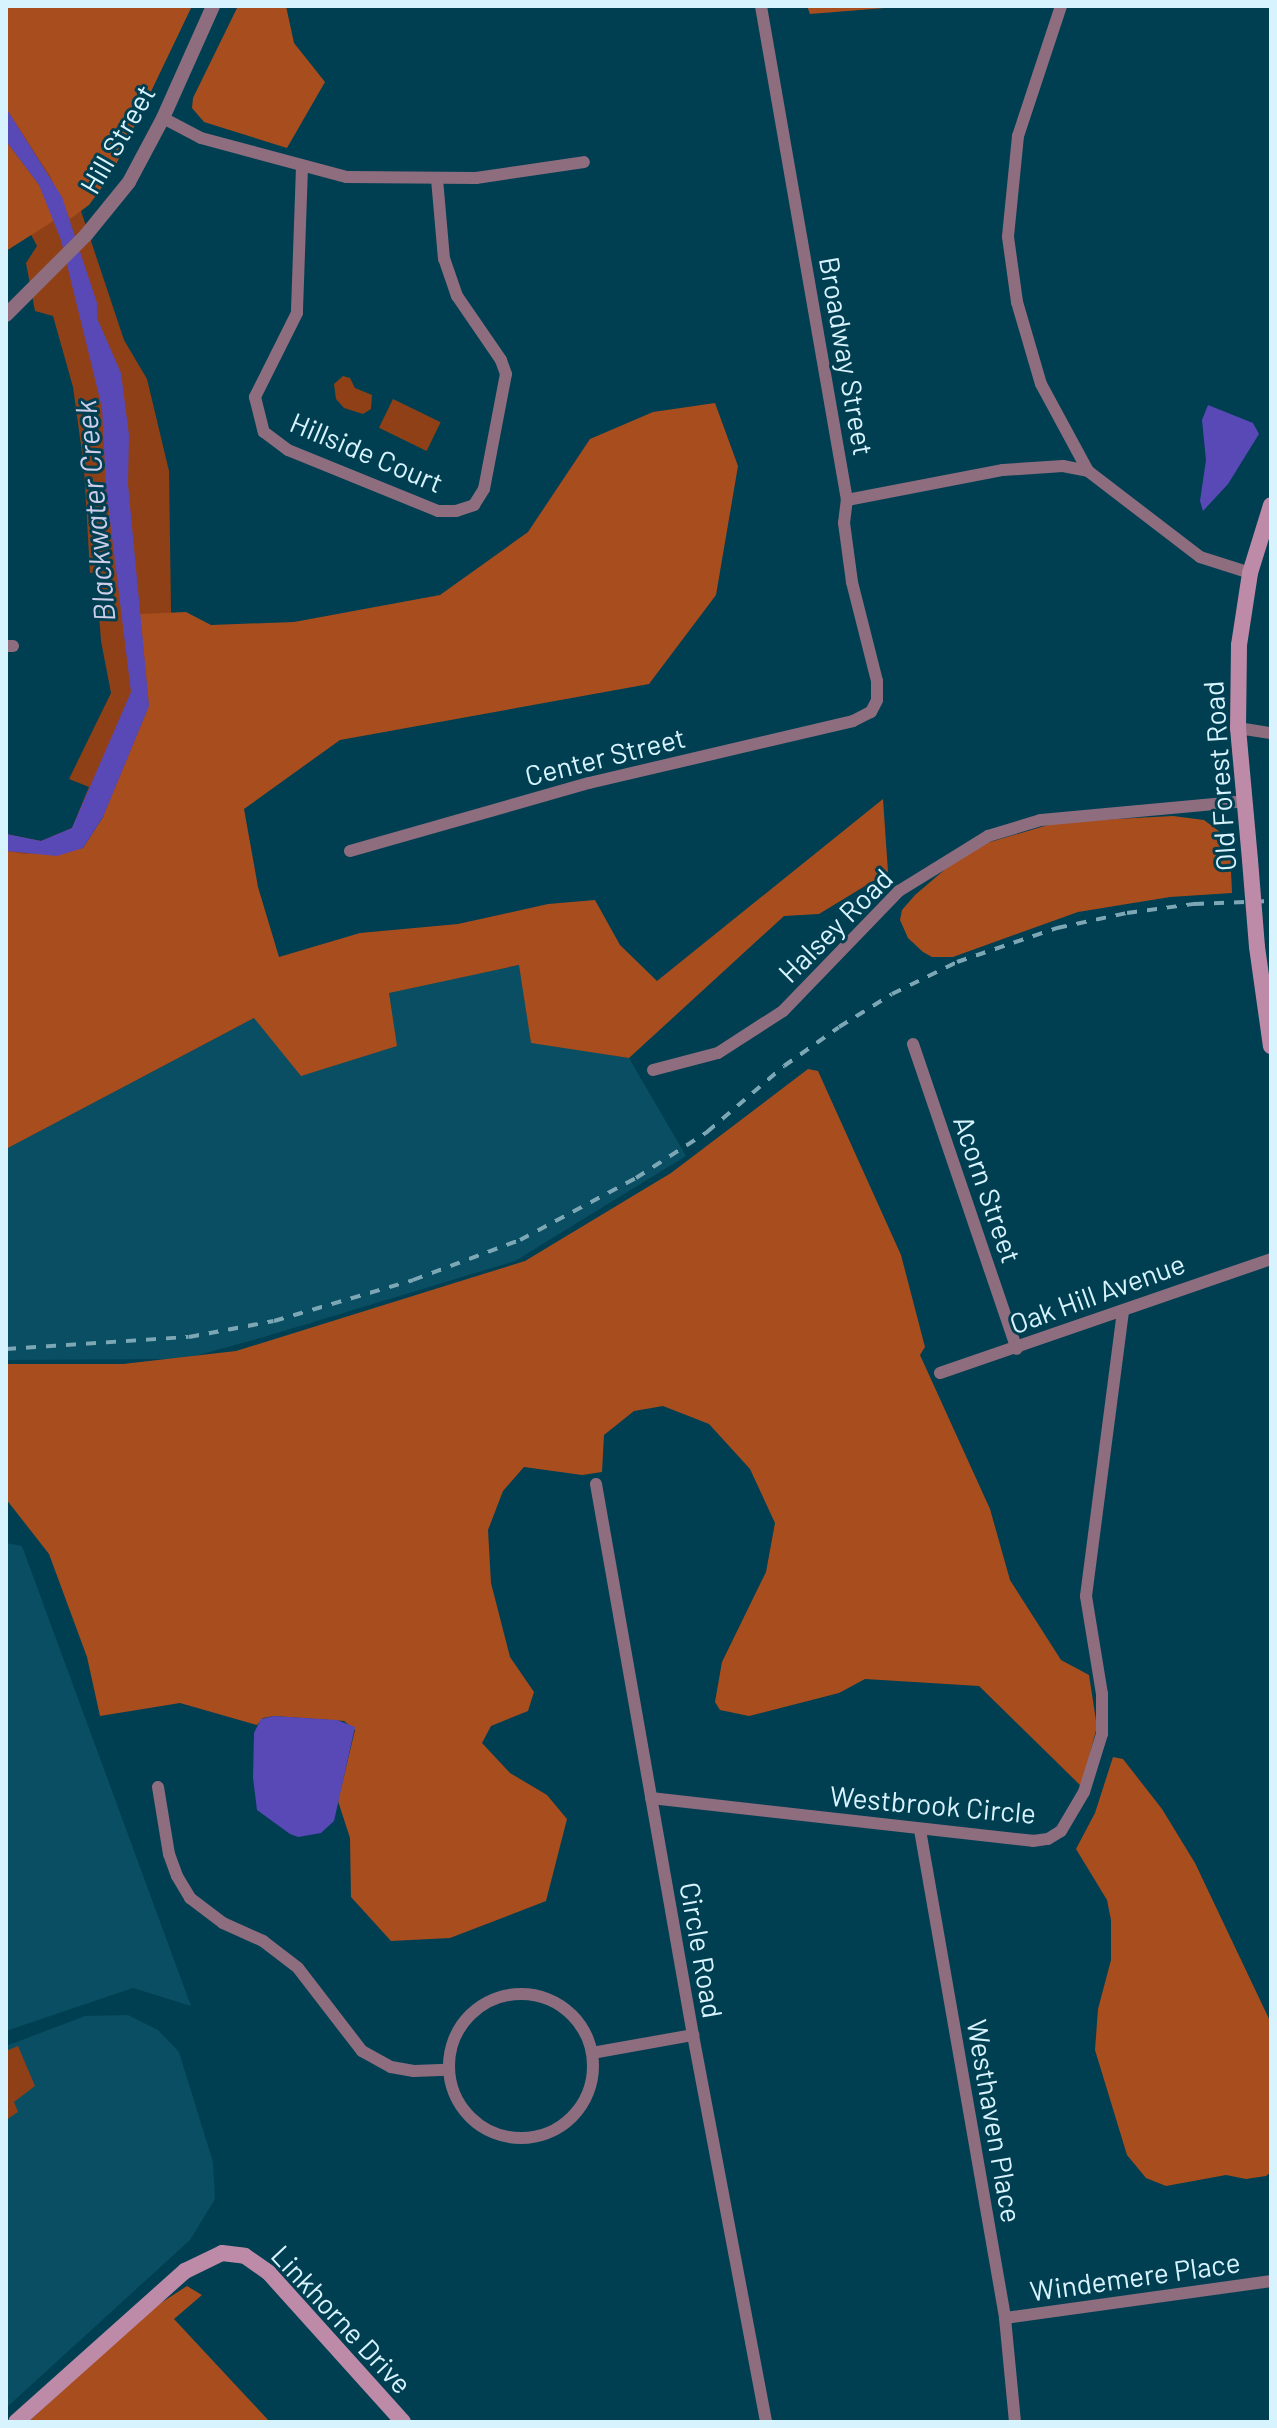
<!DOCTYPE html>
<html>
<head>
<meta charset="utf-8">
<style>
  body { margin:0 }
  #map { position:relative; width:1277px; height:2428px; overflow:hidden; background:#003f51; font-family:Barlow,sans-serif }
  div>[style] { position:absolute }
  .built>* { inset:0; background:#094e62 }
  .green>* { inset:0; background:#8f4016; transform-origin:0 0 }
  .forest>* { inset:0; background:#a84d1e }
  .water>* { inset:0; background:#5849b7 }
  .minor>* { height:12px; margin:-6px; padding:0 6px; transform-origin:6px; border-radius:6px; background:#8e6d7f }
  .minor>.ring { margin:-6px; padding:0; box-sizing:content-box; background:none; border:12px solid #8e6d7f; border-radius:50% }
  .tertiary>* { height:14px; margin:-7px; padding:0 7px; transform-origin:7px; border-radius:7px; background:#8e6d7f }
  .secondary>* { height:16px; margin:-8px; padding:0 8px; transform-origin:8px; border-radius:8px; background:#bd8aa7 }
  .rail>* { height:4px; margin-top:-2px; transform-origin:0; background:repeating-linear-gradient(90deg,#7da7b5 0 10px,transparent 0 20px) }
  .secondary-bridge>* { height:16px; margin:-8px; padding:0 8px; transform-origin:8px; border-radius:8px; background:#bd8aa7 }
  span { translate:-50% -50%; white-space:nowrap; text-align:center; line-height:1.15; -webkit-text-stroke:6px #003f51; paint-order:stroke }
  .street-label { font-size:28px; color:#d7f3fe }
  .water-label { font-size:30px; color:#cccde9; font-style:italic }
  .frame { position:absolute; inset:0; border:8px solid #d7f3fe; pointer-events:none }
</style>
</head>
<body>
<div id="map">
  <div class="built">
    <i style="clip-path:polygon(520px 965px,531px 1042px,629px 1058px,686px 1156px,515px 1261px,264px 1337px,184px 1359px,6px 1360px,6px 1149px,254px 1018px)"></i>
    <i style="clip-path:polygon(6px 1543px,22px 1546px,191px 2006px,133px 1988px,6px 2031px)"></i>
    <i style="clip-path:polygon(128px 2015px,158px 2030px,179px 2052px,213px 2162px,215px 2199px,190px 2240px,6px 2408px,6px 2046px,85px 2016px)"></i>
  </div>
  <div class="green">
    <i style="clip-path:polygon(6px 93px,68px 172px,124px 340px,147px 379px,169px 471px,172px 678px,152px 789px,6px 869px,6px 834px,41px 841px,72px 828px,89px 787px,69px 779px,111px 693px,101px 641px,96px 573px,90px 573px,84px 467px,73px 387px,53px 316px,35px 311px,26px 263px,37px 246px,6px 187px)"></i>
    <i style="clip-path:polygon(343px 376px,350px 378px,355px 388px,372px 395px,371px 409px,363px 414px,344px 408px,336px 399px,334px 384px)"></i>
    <i style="left:393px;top:399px;width:53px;height:32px;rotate:26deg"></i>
    <i style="clip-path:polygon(18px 2046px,35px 2086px,14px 2102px,18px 2112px,6px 2120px,6px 2051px)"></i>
  </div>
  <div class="forest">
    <i style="clip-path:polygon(6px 6px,192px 6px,111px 175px,89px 205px,70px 219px,50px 176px,6px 108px)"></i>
    <i style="clip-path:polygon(238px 6px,286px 6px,294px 43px,325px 82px,287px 148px,204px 122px,192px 108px,193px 98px)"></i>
    <i style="clip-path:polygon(807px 6px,910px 6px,810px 14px)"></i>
    <i style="clip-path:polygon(6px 141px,39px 185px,55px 220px,6px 251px)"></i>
    <i style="clip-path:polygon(715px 403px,738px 466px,716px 595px,649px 684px,340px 740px,244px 809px,258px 887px,279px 957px,360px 933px,458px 924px,548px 904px,595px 900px,620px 945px,657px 981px,883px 799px,888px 872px,819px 914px,784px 916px,629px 1058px,531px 1043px,519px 965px,389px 993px,397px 1046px,301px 1076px,254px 1018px,6px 1149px,6px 851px,25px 854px,83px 848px,103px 817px,149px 706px,140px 614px,186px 612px,211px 625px,294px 622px,440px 595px,528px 532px,590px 439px,653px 412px)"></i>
    <i style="clip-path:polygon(1173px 816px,1204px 820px,1220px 832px,1230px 849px,1232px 893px,1170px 897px,1078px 912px,953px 957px,932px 957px,923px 952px,908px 938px,900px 920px,902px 910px,915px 895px,970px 848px,1058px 822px)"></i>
    <i style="clip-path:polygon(808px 1069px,818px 1071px,901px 1255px,925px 1347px,920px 1355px,990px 1509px,1010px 1580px,1061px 1660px,1089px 1675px,1097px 1727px,1081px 1786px,979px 1686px,865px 1679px,839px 1693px,749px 1716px,720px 1710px,715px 1702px,722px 1662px,766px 1572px,775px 1523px,750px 1469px,709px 1424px,663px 1406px,634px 1411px,604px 1435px,602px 1472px,582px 1475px,524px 1467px,503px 1491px,488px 1530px,491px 1583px,510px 1657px,534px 1692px,528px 1711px,491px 1726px,482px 1743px,510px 1773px,547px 1795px,567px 1819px,546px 1901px,450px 1938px,391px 1941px,351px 1897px,350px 1838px,338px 1801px,355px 1730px,344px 1721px,274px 1716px,263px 1718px,257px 1725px,180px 1703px,100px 1716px,87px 1657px,49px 1554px,6px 1499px,6px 1364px,123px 1364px,236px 1351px,525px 1261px,671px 1173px)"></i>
    <i style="clip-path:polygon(1113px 1757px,1123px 1759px,1162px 1809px,1195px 1863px,1271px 2023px,1271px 2172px,1266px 2176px,1246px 2179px,1226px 2175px,1166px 2186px,1146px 2178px,1127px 2155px,1095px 2050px,1098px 2009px,1111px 1960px,1111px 1920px,1107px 1900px,1076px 1849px,1095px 1813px)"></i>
    <i style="clip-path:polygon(187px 2286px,202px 2295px,174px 2319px,270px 2422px,28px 2422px,153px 2308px)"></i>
  </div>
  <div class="water">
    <i style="clip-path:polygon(6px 108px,62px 197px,97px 303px,97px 318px,121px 373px,129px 435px,128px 484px,149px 706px,103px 817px,83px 848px,57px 856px,6px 851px,6px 834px,41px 841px,72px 828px,131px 692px,106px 488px,102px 408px,61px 240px,39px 185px,6px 141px)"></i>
    <i style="clip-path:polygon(1208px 405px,1253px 423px,1259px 434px,1228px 484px,1203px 511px,1200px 501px,1206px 460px,1202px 420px)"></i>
    <i style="clip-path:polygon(274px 1716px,337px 1720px,355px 1727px,334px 1821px,321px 1833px,298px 1837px,290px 1834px,257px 1810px,253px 1778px,254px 1733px,261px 1719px)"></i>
  </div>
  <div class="minor">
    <i style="left:1061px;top:6px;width:137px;rotate:108.3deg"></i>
    <i style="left:1018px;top:136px;width:101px;rotate:95.7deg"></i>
    <i style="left:1008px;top:237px;width:66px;rotate:82.1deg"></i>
    <i style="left:1017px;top:302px;width:85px;rotate:73.7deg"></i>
    <i style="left:1041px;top:384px;width:99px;rotate:61.6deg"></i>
    <i style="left:163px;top:118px;width:43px;rotate:27.8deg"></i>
    <i style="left:201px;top:138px;width:151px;rotate:15deg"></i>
    <i style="left:347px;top:177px;width:129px;rotate:0.4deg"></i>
    <i style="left:476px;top:178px;width:109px;rotate:-8.4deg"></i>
    <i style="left:302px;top:167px;width:146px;rotate:92deg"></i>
    <i style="left:297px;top:313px;width:94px;rotate:116.6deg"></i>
    <i style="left:255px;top:397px;width:36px;rotate:76deg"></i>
    <i style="left:264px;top:432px;width:30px;rotate:37deg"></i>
    <i style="left:288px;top:450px;width:162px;rotate:22.1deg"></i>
    <i style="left:438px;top:511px;width:18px"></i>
    <i style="left:456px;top:511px;width:19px;rotate:-18deg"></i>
    <i style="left:474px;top:505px;width:19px;rotate:-58deg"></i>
    <i style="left:484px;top:489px;width:117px;rotate:-79.2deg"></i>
    <i style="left:506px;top:374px;width:15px;rotate:-110deg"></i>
    <i style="left:501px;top:360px;width:78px;rotate:-124.5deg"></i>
    <i style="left:457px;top:296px;width:39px;rotate:-109deg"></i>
    <i style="left:444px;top:259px;width:80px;rotate:-95deg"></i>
    <i style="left:847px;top:500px;width:159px;rotate:-10.9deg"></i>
    <i style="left:1003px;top:470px;width:60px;rotate:-3.8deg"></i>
    <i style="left:1063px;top:466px;width:25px;rotate:11deg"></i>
    <i style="left:1088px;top:471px;width:141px;rotate:37.5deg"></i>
    <i style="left:1200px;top:557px;width:52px;rotate:17.7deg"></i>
    <i style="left:6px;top:646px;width:7px"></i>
    <i style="left:1238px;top:728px;width:33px;rotate:9deg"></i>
    <i style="left:350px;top:851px;width:248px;rotate:-15.9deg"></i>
    <i style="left:589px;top:783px;width:271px;rotate:-13.2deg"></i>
    <i style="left:853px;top:721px;width:20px;rotate:-27deg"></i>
    <i style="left:871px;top:712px;width:13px;rotate:-63deg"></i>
    <i style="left:877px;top:700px;width:19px;rotate:-90deg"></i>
    <i style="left:877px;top:681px;width:102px;rotate:-104.2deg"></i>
    <i style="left:852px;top:582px;width:60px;rotate:-97.7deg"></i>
    <i style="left:844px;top:523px;width:23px;rotate:-83deg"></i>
    <i style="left:847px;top:500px;width:501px;rotate:-99.88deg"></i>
    <i style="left:913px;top:1044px;width:322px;rotate:71.2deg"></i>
    <i style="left:653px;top:1070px;width:67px;rotate:-14.7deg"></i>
    <i style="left:718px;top:1053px;width:77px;rotate:-32.9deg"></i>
    <i style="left:783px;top:1011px;width:167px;rotate:-46deg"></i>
    <i style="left:899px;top:891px;width:105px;rotate:-31.7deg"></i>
    <i style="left:988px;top:836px;width:55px;rotate:-16.8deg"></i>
    <i style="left:1041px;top:820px;width:204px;rotate:-5.3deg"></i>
    <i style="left:940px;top:1373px;width:350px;rotate:-19deg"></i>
    <i style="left:596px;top:1484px;width:559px;rotate:80.02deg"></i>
    <i style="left:693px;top:2035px;width:394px;rotate:79.3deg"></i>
    <i style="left:158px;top:1787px;width:68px;rotate:80.7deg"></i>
    <i style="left:169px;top:1854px;width:23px;rotate:70deg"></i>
    <i style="left:177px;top:1876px;width:26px;rotate:59deg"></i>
    <i style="left:190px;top:1898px;width:41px;rotate:37.1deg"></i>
    <i style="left:223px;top:1923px;width:44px;rotate:24.2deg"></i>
    <i style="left:263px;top:1941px;width:44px;rotate:37.6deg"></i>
    <i style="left:298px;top:1968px;width:105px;rotate:52.4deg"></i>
    <i style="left:362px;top:2051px;width:33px;rotate:29deg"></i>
    <i style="left:391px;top:2067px;width:23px;rotate:10deg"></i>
    <i style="left:414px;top:2071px;width:33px;rotate:-2deg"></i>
    <i style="left:651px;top:1798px;width:384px;rotate:6.4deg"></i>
    <i style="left:1033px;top:1841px;width:15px;rotate:-8deg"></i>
    <i style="left:1048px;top:1839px;width:15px;rotate:-32deg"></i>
    <i style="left:1061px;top:1831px;width:45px;rotate:-59.5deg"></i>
    <i style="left:1084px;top:1792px;width:61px;rotate:-72.8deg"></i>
    <i style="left:1102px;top:1734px;width:40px;rotate:-90deg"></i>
    <i style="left:1102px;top:1694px;width:99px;rotate:-99.3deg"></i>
    <i style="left:1086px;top:1596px;width:285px;rotate:-82.6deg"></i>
    <i style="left:920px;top:1830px;width:495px;rotate:80.1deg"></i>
    <i style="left:1005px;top:2318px;width:104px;rotate:84.5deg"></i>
    <i class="ring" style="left:449px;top:1994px;width:132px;height:132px"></i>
    <i style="left:592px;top:2053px;width:103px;rotate:-10.1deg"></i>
    <i style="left:1005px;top:2318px;width:269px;rotate:-7.9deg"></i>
  </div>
  <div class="tertiary">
    <i style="left:6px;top:315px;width:113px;rotate:-45deg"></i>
    <i style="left:86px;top:235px;width:68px;rotate:-50.9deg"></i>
    <i style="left:129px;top:182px;width:72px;rotate:-62deg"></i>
    <i style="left:163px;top:118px;width:123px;rotate:-65.9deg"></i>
  </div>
  <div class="secondary">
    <i style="left:1250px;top:860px;width:133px;rotate:-95.2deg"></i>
    <i style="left:1238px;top:728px;width:83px;rotate:-89.3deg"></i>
    <i style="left:1239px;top:645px;width:73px;rotate:-81.3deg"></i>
    <i style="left:1250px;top:573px;width:71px;rotate:-72.8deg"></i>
    <i style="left:1257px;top:947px;width:100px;rotate:82deg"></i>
    <i style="left:16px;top:2422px;width:227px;rotate:-41.8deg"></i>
    <i style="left:185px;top:2271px;width:41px;rotate:-25.9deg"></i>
    <i style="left:222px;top:2253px;width:23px;rotate:7deg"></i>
    <i style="left:245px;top:2256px;width:29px;rotate:35deg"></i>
    <i style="left:269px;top:2273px;width:200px;rotate:48deg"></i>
  </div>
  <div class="rail">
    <i style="left:6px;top:1349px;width:183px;rotate:-3.8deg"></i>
    <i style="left:189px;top:1337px;width:86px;rotate:-10.7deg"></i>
    <i style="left:274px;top:1321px;width:145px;rotate:-16.4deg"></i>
    <i style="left:413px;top:1280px;width:114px;rotate:-20.5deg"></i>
    <i style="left:520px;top:1240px;width:132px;rotate:-28.1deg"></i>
    <i style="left:636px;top:1178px;width:85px;rotate:-32.9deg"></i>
    <i style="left:707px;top:1132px;width:101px;rotate:-40.6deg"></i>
    <i style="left:784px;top:1066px;width:67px;rotate:-35.3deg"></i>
    <i style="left:839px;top:1027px;width:62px;rotate:-31.9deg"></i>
    <i style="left:892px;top:994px;width:72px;rotate:-26.2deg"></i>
    <i style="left:957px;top:962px;width:106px;rotate:-18.8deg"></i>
    <i style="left:1057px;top:928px;width:72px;rotate:-12.1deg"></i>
    <i style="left:1127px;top:913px;width:68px;rotate:-7.7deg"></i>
    <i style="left:1194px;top:904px;width:77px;rotate:-2.2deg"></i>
  </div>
  <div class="secondary-bridge">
    <i style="left:1250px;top:860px;width:87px;rotate:85.4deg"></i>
  </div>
  <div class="street-label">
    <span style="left:117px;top:139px;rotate:-60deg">Hill Street</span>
    <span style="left:847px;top:356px;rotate:80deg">Broadway Street</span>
    <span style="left:367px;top:452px;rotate:23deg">Hillside Court</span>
    <span style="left:605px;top:756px;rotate:-14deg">Center Street</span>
    <span style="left:1219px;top:776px;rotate:-94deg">Old Forest Road</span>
    <span style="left:835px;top:925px;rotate:-45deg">Halsey Road</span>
    <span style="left:988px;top:1189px;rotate:71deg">Acorn Street</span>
    <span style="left:1097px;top:1293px;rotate:-20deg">Oak Hill Avenue</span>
    <span style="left:933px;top:1804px;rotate:5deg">Westbrook Circle</span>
    <span style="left:702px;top:1950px;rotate:80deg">Circle Road</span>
    <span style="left:995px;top:2121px;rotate:80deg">Westhaven Place</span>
    <span style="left:1135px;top:2276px;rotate:-8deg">Windemere Place</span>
    <span style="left:342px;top:2319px;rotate:47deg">Linkhorne Drive</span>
  </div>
  <div class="water-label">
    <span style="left:94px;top:511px;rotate:-95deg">Blackwater Creek</span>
  </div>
  <div class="frame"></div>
</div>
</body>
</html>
